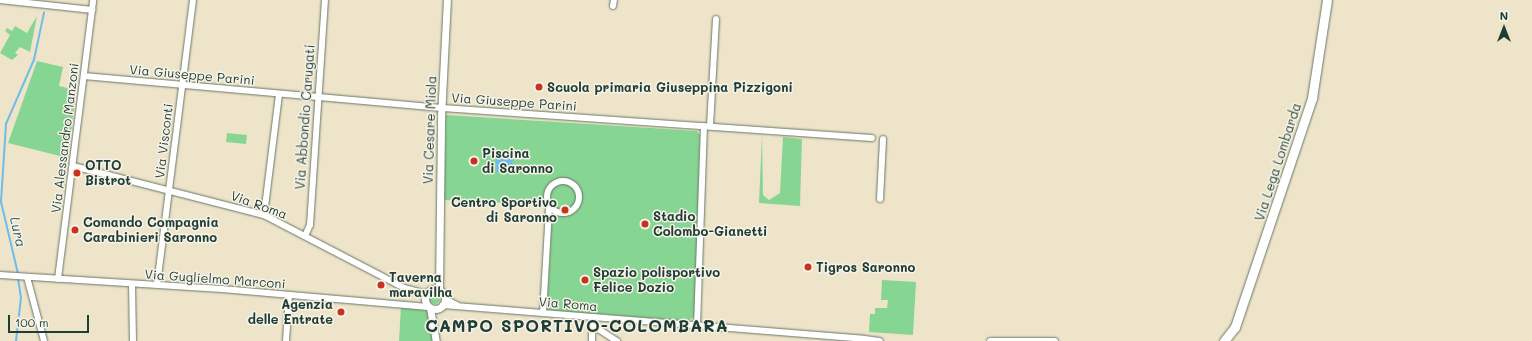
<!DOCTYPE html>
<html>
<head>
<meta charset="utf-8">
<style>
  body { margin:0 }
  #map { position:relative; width:1532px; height:341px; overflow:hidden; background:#eee4c9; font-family:Mali,sans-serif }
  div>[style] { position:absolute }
  .green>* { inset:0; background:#87d593; transform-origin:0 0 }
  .round { border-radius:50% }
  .water>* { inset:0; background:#6fbce9 }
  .stream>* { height:1.5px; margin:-0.75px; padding:0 0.75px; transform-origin:0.75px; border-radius:0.75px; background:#6fbce9 }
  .roads { filter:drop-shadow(0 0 1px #677768) drop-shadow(0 0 1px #677768) }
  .minor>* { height:6px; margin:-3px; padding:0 3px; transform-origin:3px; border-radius:3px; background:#fff }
  .minor>.ring { margin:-3px; padding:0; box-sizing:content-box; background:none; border:6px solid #fff; border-radius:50% }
  .tertiary>* { height:7px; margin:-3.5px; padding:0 3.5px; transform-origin:3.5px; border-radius:3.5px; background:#fff }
  .tertiary>.ring { margin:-3.5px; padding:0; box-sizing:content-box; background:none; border:7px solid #fff; border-radius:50% }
  .primary>* { height:9px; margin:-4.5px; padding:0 4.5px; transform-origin:4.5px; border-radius:4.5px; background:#fff }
  .dots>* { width:11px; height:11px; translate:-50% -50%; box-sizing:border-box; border:2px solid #f7f3e8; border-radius:50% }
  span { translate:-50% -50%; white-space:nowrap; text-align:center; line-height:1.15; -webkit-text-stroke:3px #f7f3e8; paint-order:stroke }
  .street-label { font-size:13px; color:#1f3d34 }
  .poi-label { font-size:13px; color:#1f3d34; font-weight:700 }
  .left { translate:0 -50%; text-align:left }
  .right { translate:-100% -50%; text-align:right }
  .water-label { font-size:14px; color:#335d61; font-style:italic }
  .district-label { font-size:17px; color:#1f3d34; font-weight:700; letter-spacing:1px }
  .north { position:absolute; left:1484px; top:8px; width:40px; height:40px; -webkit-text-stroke:3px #f7f3e8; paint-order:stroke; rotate:0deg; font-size:11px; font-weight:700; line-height:16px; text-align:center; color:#1f3d34 }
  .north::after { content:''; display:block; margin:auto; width:14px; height:18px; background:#1f3d34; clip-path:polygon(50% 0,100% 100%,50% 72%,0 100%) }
  .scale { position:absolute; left:8px; top:315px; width:81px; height:18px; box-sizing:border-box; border:2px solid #1f3d34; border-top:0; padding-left:5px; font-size:12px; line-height:14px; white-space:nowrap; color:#1f3d34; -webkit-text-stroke:3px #f7f3e8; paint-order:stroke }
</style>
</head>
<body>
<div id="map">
  <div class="green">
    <i style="clip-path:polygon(37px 16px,30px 52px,20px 47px,15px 53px,18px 55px,12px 60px,0 53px,10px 35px,5px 31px,7px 28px,12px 31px,15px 26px,27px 33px)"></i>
    <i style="clip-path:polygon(37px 61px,63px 67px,59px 86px,76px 90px,68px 158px,8px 143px)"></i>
    <i style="clip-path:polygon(446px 115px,697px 131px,700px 135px,695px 316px,688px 321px,547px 310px,552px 216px,543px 205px,444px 200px)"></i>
    <i style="left:227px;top:133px;width:20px;height:9px;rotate:6deg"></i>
    <i style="clip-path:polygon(762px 135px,763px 195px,769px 200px,780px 193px,783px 137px,802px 139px,800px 206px,759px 203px)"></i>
    <i style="clip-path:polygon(882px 280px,916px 282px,913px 335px,869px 332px,870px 314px,875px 314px,875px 308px,887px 308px,888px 300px,881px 300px)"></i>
    <i class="round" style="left:430px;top:294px;width:10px;height:10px"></i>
    <i style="clip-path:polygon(401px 306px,427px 311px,433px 323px,432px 341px,399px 341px)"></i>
  </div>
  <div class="water">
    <i style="clip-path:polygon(507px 150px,514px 159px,511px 166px,505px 168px,505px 161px,504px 173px,496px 172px,496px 152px)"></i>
  </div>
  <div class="stream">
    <i style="left:18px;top:274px;width:74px;rotate:-103.3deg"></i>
    <i style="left:1px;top:202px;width:78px;rotate:-86.3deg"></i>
    <i style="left:6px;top:124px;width:70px;rotate:-66.4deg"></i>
    <i style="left:34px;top:60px;width:48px;rotate:-78deg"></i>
    <i style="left:16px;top:341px;width:43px;rotate:-83.4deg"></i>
    <i style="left:21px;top:298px;width:20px;rotate:-99deg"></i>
  </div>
  <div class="roads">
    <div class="minor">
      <i style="left:0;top:0;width:93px;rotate:6.2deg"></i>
      <i style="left:613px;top:6px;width:6px;rotate:-81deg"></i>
      <i style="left:84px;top:76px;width:359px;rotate:5.1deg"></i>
      <i style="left:442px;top:108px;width:431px;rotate:4deg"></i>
      <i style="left:710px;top:126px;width:107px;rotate:-86.8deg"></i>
      <i style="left:73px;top:166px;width:197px;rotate:14.4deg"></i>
      <i style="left:264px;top:215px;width:158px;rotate:27.5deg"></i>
      <i style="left:404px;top:288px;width:23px;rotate:15deg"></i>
      <i class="ring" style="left:547px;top:181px;width:26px;height:26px"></i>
      <i style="left:880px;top:199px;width:60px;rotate:-87.1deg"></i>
      <i style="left:264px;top:215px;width:122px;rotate:-82.9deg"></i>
      <i style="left:305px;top:236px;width:12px;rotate:-66deg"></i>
      <i style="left:310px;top:225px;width:225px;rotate:-86.2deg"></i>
      <i style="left:0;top:275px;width:222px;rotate:3.6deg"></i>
      <i style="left:222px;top:289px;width:207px;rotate:5deg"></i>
      <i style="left:27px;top:277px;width:66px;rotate:75.1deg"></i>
      <i style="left:58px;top:279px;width:281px;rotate:-82.8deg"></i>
      <i style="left:132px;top:284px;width:57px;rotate:89deg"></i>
      <i style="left:157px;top:285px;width:287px;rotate:-82.8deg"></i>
      <i style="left:445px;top:299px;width:13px;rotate:27deg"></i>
      <i style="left:443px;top:305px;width:422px;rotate:4.6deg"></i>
      <i style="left:543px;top:313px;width:104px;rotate:-86.7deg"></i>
      <i style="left:592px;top:317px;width:8px;rotate:90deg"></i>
      <i style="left:592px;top:325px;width:30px;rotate:33deg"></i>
      <i style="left:697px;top:326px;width:200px;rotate:-88deg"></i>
      <i style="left:286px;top:341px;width:46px;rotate:-86.3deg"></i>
      <i style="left:592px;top:341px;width:16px;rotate:-90deg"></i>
    </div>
    <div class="tertiary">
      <i class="ring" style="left:425px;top:289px;width:13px;height:13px"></i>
      <i style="left:439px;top:289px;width:172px;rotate:-89.3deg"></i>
      <i style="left:441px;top:117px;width:117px;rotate:-87.1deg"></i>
      <i style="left:430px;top:308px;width:34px;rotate:80deg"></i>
      <i style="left:864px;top:339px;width:15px;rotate:8deg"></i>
      <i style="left:990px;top:341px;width:64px"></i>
    </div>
    <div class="primary">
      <i style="left:1224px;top:341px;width:18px;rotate:-52deg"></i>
      <i style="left:1235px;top:327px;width:242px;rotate:-71.4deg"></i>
      <i style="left:1312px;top:98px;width:99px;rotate:-81.3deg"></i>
    </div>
  </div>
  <div class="dots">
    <i style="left:539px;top:87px;background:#c8321e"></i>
    <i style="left:474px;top:161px;background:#c8321e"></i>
    <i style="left:77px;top:173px;background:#c8321e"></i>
    <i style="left:565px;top:210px;background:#c8321e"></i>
    <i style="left:645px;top:224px;background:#c8321e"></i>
    <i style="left:75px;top:230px;background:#c8321e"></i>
    <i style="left:808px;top:267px;background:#c8321e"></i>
    <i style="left:585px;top:280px;background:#c8321e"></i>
    <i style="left:381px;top:285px;background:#c8321e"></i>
    <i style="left:341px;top:312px;background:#c8321e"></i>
  </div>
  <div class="street-label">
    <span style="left:192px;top:75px;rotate:5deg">Via Giuseppe Parini</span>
    <span style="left:514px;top:102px;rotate:4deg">Via Giuseppe Parini</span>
    <span style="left:305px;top:117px;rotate:-86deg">Via Abbondio Carugati</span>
    <span style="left:430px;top:130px;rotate:-88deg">Via Cesare Miola</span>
    <span style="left:65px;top:138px;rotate:-83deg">Via Alessandro Manzoni</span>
    <span style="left:164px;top:141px;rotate:-83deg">Via Visconti</span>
    <span style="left:1278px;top:162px;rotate:-72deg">Via Lega Lombarda</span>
    <span style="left:259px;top:205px;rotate:20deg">Via Roma</span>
    <span style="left:215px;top:279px;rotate:4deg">Via Guglielmo Marconi</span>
    <span style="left:568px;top:304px;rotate:5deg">Via Roma</span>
  </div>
  <div class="poi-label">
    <span class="left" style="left:547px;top:87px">Scuola primaria Giuseppina Pizzigoni</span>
    <span class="left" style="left:482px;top:161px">Piscina<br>di Saronno</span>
    <span class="left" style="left:85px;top:173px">OTTO<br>Bistrot</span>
    <span class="right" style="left:557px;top:210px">Centro Sportivo<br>di Saronno</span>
    <span class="left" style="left:653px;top:224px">Stadio<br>Colombo-Gianetti</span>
    <span class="left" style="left:83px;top:230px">Comando Compagnia<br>Carabinieri Saronno</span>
    <span class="left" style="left:816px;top:267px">Tigros Saronno</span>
    <span class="left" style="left:593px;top:280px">Spazio polisportivo<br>Felice Dozio</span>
    <span class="left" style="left:389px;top:285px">Taverna<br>maravilha</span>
    <span class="right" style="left:333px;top:312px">Agenzia<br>delle Entrate</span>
  </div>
  <div class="water-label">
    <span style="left:18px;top:232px;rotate:77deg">Lura</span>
  </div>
  <div class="district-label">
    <span style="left:577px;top:326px">CAMPO SPORTIVO-COLOMBARA</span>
  </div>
  <div class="north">N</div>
  <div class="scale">100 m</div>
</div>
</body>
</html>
